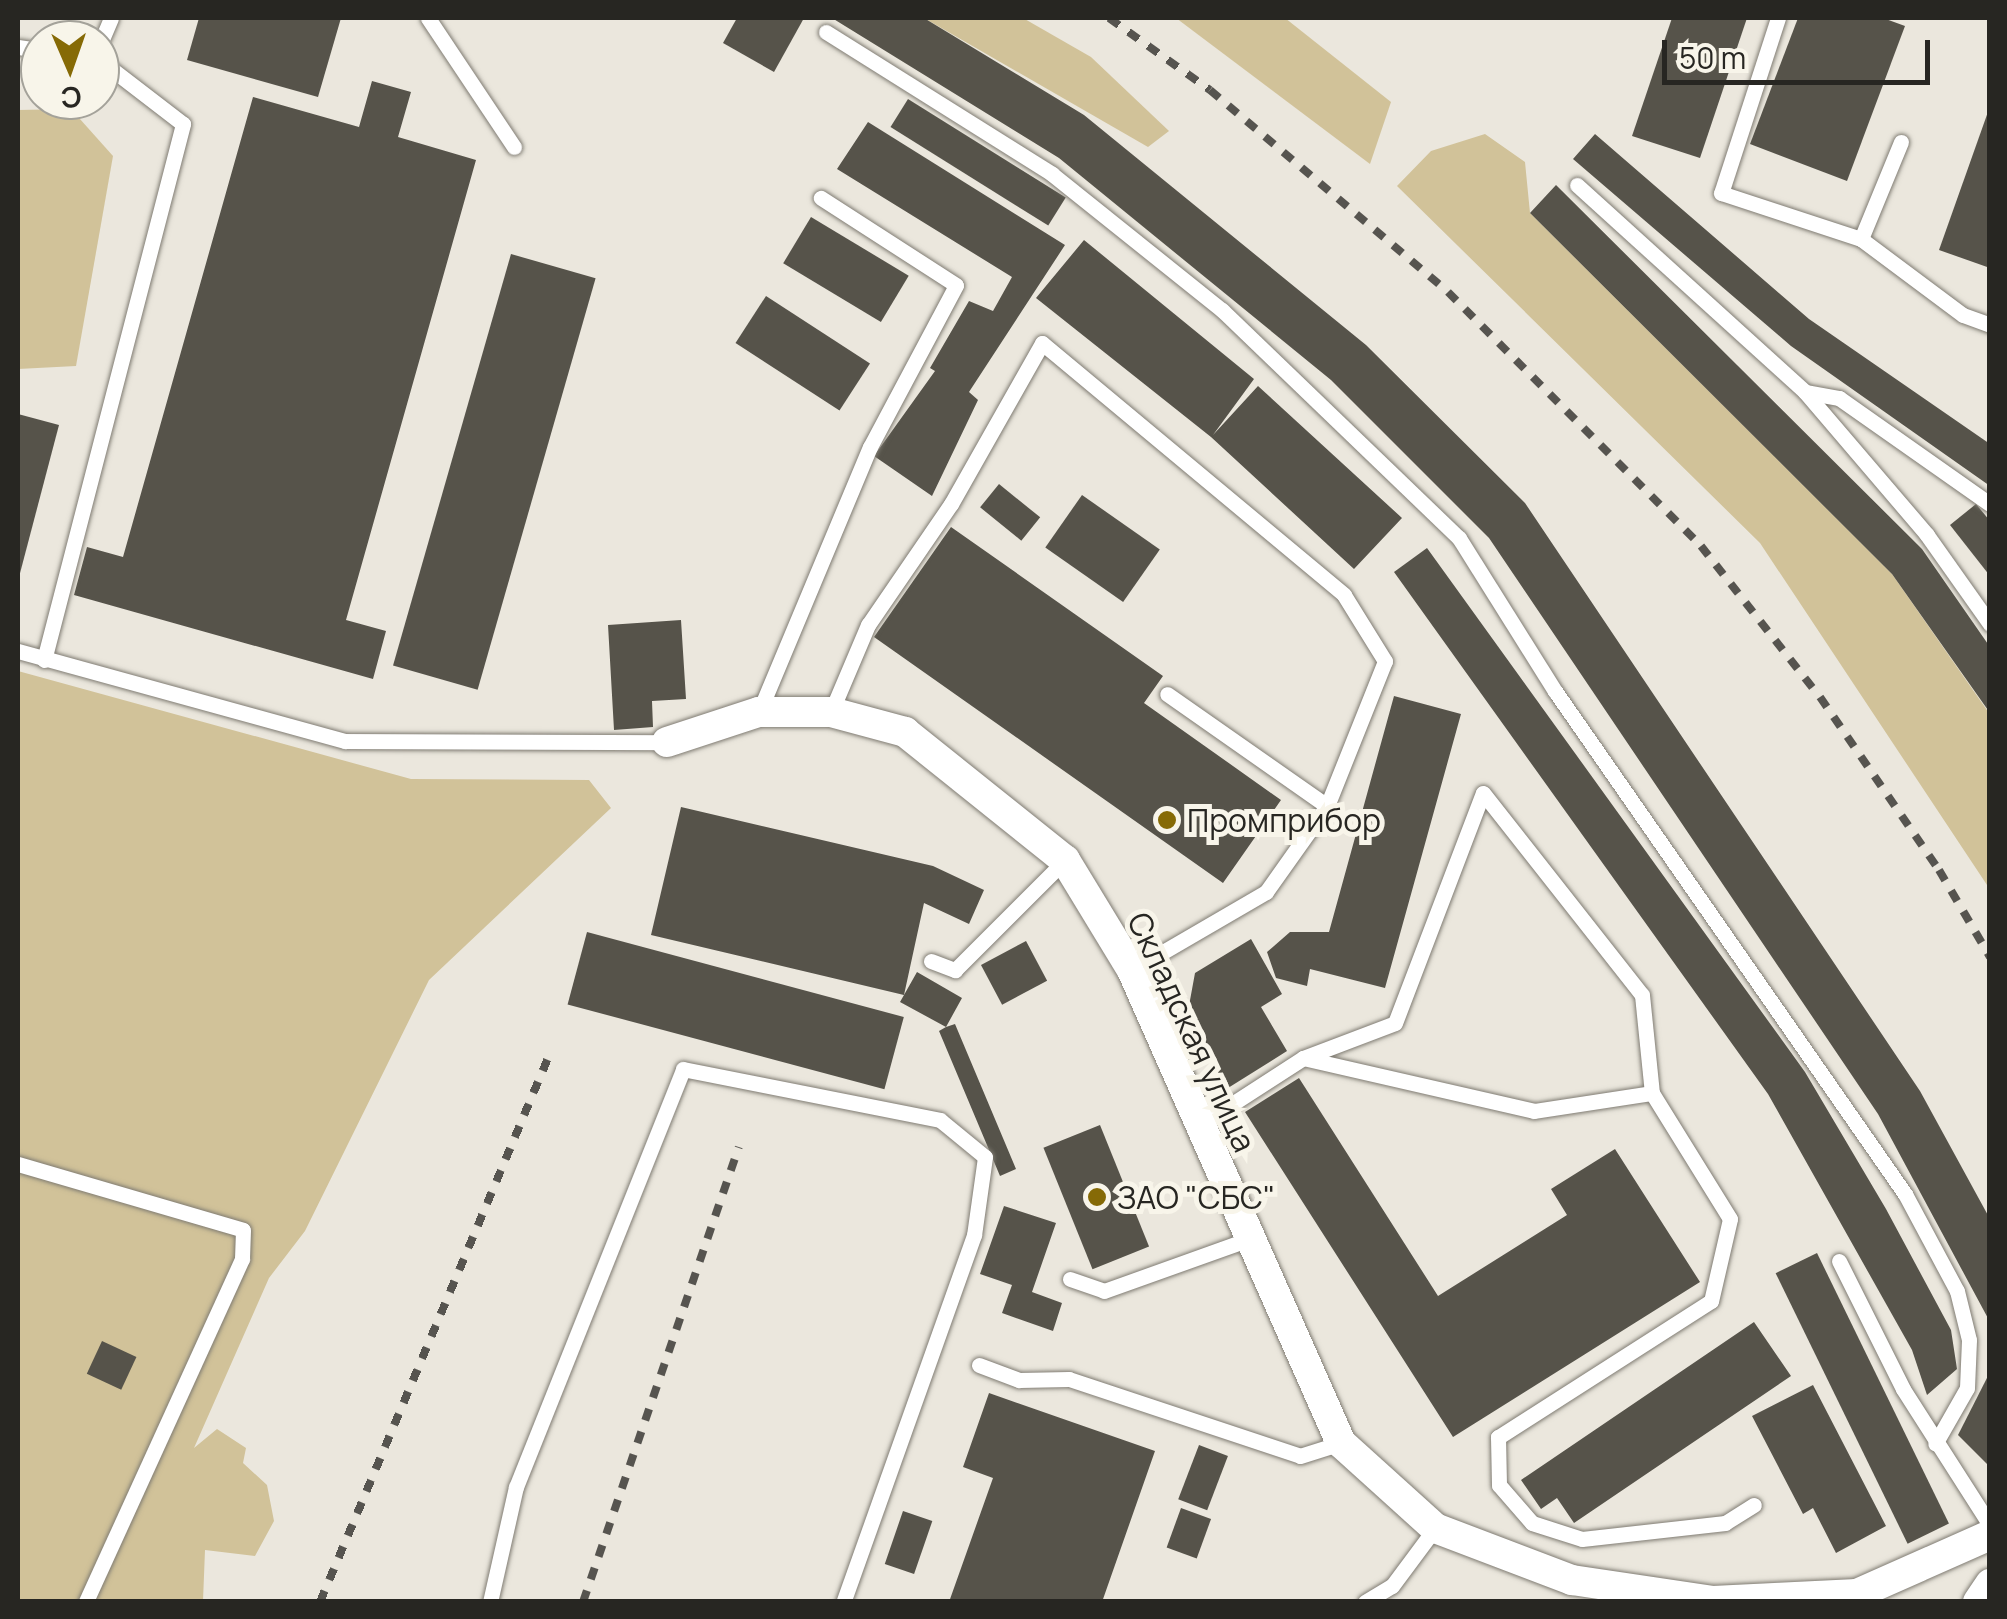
<!DOCTYPE html>
<html>
<head>
<meta charset="utf-8">
<style>
  body { margin:0 }
  #map { position:relative; width:2007px; height:1619px; overflow:hidden; background:#ebe7dd; font-family:Manrope,sans-serif }
  div>[style] { position:absolute }
  .green>* { inset:0; background:#d1c299 }
  .building>* { inset:0; background:#56534a; transform-origin:0 0 }
  .roads { filter:drop-shadow(0 0 2px #7f7b72) drop-shadow(0 0 2px #7f7b72) }
  .service>* { height:15px; margin:-7.5px; padding:0 7.5px; transform-origin:7.5px; border-radius:7.5px; background:#fff }
  .minor>* { height:30px; margin:-15px; padding:0 15px; transform-origin:15px; border-radius:15px; background:#fff }
  .rail>* { height:8px; margin-top:-4px; transform-origin:0; background:repeating-linear-gradient(90deg,#56544f 0 12px,transparent 0 24px) }
  .dots>* { width:28px; height:28px; translate:-50% -50%; box-sizing:border-box; border:5px solid #f8f5ea; border-radius:50% }
  span { translate:-50% -50%; white-space:nowrap; text-align:center; line-height:1.15; -webkit-text-stroke:10px #f8f5ea; paint-order:stroke }
  .poi-label { font-size:32px; color:#272622 }
  .left { translate:0 -50%; text-align:left }
  .street-label { font-size:32px; color:#272622 }
  .frame { position:absolute; inset:0; border:20px solid #272622; pointer-events:none }
  .north { position:absolute; left:20px; top:20px; width:100px; height:100px; box-sizing:border-box; background:#f8f5ea; border:2px solid #a4a29a; border-radius:50%; rotate:178deg; font-size:28px; font-weight:700; line-height:40px; text-align:center; color:#272622 }
  .north::after { content:''; display:block; margin:auto; width:35px; height:45px; background:#866a06; clip-path:polygon(50% 0,100% 100%,50% 72%,0 100%) }
  .scale { position:absolute; left:1662px; top:40px; width:268px; height:45px; box-sizing:border-box; border:5px solid #272622; border-top:0; padding-left:12px; font-size:30px; line-height:35px; white-space:nowrap; color:#272622; -webkit-text-stroke:8px #f8f5ea; paint-order:stroke }
</style>
</head>
<body>
<div id="map">
  <div class="green">
    <i style="clip-path:polygon(924px 18px,1023px 18px,1091px 57px,1169px 131px,1148px 147px)"></i>
    <i style="clip-path:polygon(1176px 18px,1285px 18px,1391px 102px,1370px 164px)"></i>
    <i style="clip-path:polygon(71px 109px,113px 156px,76px 366px,18px 369px,18px 110px)"></i>
    <i style="clip-path:polygon(1485px 134px,1525px 162px,1530px 213px,1892px 574px,1989px 713px,1989px 888px,1760px 543px,1397px 186px,1431px 151px)"></i>
    <i style="clip-path:polygon(18px 671px,411px 779px,589px 780px,611px 808px,429px 980px,305px 1231px,269px 1278px,194px 1448px,217px 1429px,246px 1448px,243px 1463px,267px 1485px,274px 1521px,255px 1556px,205px 1550px,203px 1601px,18px 1601px)"></i>
  </div>
  <div class="building">
    <i style="clip-path:polygon(199px 18px,341px 18px,318px 97px,187px 60px)"></i>
    <i style="clip-path:polygon(737px 18px,804px 18px,774px 72px,723px 43px)"></i>
    <i style="clip-path:polygon(832px 18px,924px 18px,1084px 115px,1366px 345px,1525px 503px,1920px 1091px,1990px 1219px,1990px 1322px,1878px 1114px,1489px 538px,1331px 380px,1059px 158px)"></i>
    <i style="clip-path:polygon(1672px 18px,1747px 18px,1700px 158px,1632px 136px)"></i>
    <i style="clip-path:polygon(1798px 18px,1883px 18px,1905px 26px,1847px 181px,1750px 144px)"></i>
    <i style="clip-path:polygon(372px 81px,411px 92px,398px 137px,476px 160px,346px 620px,386px 631px,373px 679px,74px 595px,87px 547px,123px 557px,253px 97px,359px 127px)"></i>
    <i style="left:908px;top:99px;width:186px;height:33px;rotate:32deg"></i>
    <i style="clip-path:polygon(1989px 109px,1990px 110px,1990px 268px,1939px 250px)"></i>
    <i style="clip-path:polygon(868px 122px,1065px 245px,969px 392px,978px 400px,932px 496px,874px 456px,935px 371px,930px 368px,969px 301px,993px 311px,1012px 277px,837px 169px)"></i>
    <i style="clip-path:polygon(1595px 134px,1809px 319px,1990px 444px,1990px 486px,1791px 346px,1573px 159px)"></i>
    <i style="clip-path:polygon(1556px 185px,1922px 549px,1990px 647px,1990px 713px,1892px 574px,1530px 213px)"></i>
    <i style="left:811px;top:217px;width:114px;height:54px;rotate:31deg"></i>
    <i style="clip-path:polygon(1084px 240px,1254px 379px,1213px 435px,1258px 386px,1402px 518px,1354px 569px,1211px 437px,1036px 298px)"></i>
    <i style="left:511px;top:254px;width:88px;height:428px;rotate:16deg"></i>
    <i style="left:766px;top:296px;width:124px;height:56px;rotate:33deg"></i>
    <i style="clip-path:polygon(18px 414px,59px 425px,19px 577px,18px 576px)"></i>
    <i style="left:999px;top:484px;width:53px;height:30px;rotate:39deg"></i>
    <i style="left:1082px;top:495px;width:95px;height:64px;rotate:35deg"></i>
    <i style="clip-path:polygon(1976px 504px,1990px 521px,1990px 576px,1950px 525px)"></i>
    <i style="clip-path:polygon(951px 527px,1163px 676px,1144px 703px,1281px 800px,1223px 883px,874px 637px)"></i>
    <i style="clip-path:polygon(1427px 548px,1805px 1072px,1886px 1209px,1951px 1330px,1957px 1369px,1927px 1395px,1912px 1350px,1768px 1094px,1394px 572px)"></i>
    <i style="clip-path:polygon(681px 620px,686px 699px,652px 701px,653px 727px,614px 730px,608px 625px)"></i>
    <i style="clip-path:polygon(1394px 696px,1461px 714px,1385px 988px,1310px 969px,1307px 986px,1276px 978px,1267px 952px,1290px 932px,1329px 932px)"></i>
    <i style="clip-path:polygon(681px 807px,933px 866px,984px 890px,969px 924px,924px 903px,904px 995px,917px 972px,962px 998px,946px 1027px,955px 1024px,1016px 1169px,1000px 1176px,939px 1031px,946px 1027px,900px 1002px,904px 995px,651px 935px)"></i>
    <i style="left:587px;top:932px;width:328px;height:75px;rotate:15deg"></i>
    <i style="clip-path:polygon(1251px 939px,1282px 994px,1261px 1007px,1287px 1051px,1228px 1088px,1186px 1022px,1195px 973px)"></i>
    <i style="left:1026px;top:941px;width:45px;height:51px;rotate:62deg"></i>
    <i style="clip-path:polygon(1299px 1078px,1438px 1296px,1567px 1215px,1551px 1189px,1615px 1149px,1700px 1282px,1453px 1437px,1245px 1112px)"></i>
    <i style="left:1100px;top:1125px;width:131px;height:61px;rotate:68deg"></i>
    <i style="clip-path:polygon(1004px 1206px,1056px 1223px,1032px 1292px,1062px 1303px,1053px 1331px,1002px 1313px,1012px 1285px,980px 1274px)"></i>
    <i style="left:1817px;top:1253px;width:301px;height:46px;rotate:64deg"></i>
    <i style="clip-path:polygon(1754px 1322px,1791px 1376px,1574px 1523px,1557px 1498px,1541px 1509px,1521px 1480px)"></i>
    <i style="left:102px;top:1341px;width:38px;height:36px;rotate:25deg"></i>
    <i style="clip-path:polygon(1990px 1372px,1990px 1467px,1958px 1435px)"></i>
    <i style="clip-path:polygon(1813px 1385px,1886px 1526px,1836px 1553px,1813px 1508px,1803px 1514px,1752px 1416px)"></i>
    <i style="clip-path:polygon(989px 1393px,1155px 1451px,1102px 1602px,949px 1602px,993px 1478px,963px 1467px)"></i>
    <i style="left:1199px;top:1445px;width:31px;height:58px;rotate:21deg"></i>
    <i style="left:1181px;top:1508px;width:32px;height:42px;rotate:20deg"></i>
    <i style="left:903px;top:1511px;width:31px;height:56px;rotate:19deg"></i>
  </div>
  <div class="roads">
    <div class="service">
      <i style="left:428px;top:18px;width:155px;rotate:56.3deg"></i>
      <i style="left:1778px;top:18px;width:184px;rotate:108deg"></i>
      <i style="left:1721px;top:193px;width:147px;rotate:18.2deg"></i>
      <i style="left:1861px;top:239px;width:105px;rotate:-67.6deg"></i>
      <i style="left:826px;top:32px;width:267px;rotate:32.1deg"></i>
      <i style="left:1052px;top:174px;width:218px;rotate:38.7deg"></i>
      <i style="left:1222px;top:310px;width:329px;rotate:43.9deg"></i>
      <i style="left:1459px;top:538px;width:181px;rotate:57.9deg"></i>
      <i style="left:1555px;top:691px;width:613px;rotate:55.17deg"></i>
      <i style="left:1905px;top:1194px;width:110px;rotate:61.8deg"></i>
      <i style="left:1957px;top:1291px;width:50px;rotate:76.2deg"></i>
      <i style="left:1969px;top:1340px;width:48px;rotate:92.4deg"></i>
      <i style="left:1967px;top:1388px;width:64px;rotate:119.7deg"></i>
      <i style="left:100px;top:44px;width:28px;rotate:-67deg"></i>
      <i style="left:18px;top:47px;width:22px;rotate:8deg"></i>
      <i style="left:1577px;top:185px;width:308px;rotate:42.2deg"></i>
      <i style="left:1805px;top:392px;width:188px;rotate:49.5deg"></i>
      <i style="left:1927px;top:535px;width:109px;rotate:54.7deg"></i>
      <i style="left:1861px;top:239px;width:127px;rotate:36.7deg"></i>
      <i style="left:1963px;top:315px;width:29px;rotate:20deg"></i>
      <i style="left:1805px;top:392px;width:35px;rotate:10deg"></i>
      <i style="left:1839px;top:398px;width:184px;rotate:35.1deg"></i>
      <i style="left:18px;top:651px;width:339px;rotate:15.4deg"></i>
      <i style="left:345px;top:741px;width:322px;rotate:0.2deg"></i>
      <i style="left:44px;top:660px;width:554px;rotate:-75.46deg"></i>
      <i style="left:183px;top:124px;width:105px;rotate:-142.4deg"></i>
      <i style="left:759px;top:712px;width:287px;rotate:-67.3deg"></i>
      <i style="left:870px;top:447px;width:183px;rotate:-62deg"></i>
      <i style="left:956px;top:285px;width:161px;rotate:-147.2deg"></i>
      <i style="left:831px;top:712px;width:95px;rotate:-67deg"></i>
      <i style="left:868px;top:625px;width:147px;rotate:-55.6deg"></i>
      <i style="left:951px;top:504px;width:185px;rotate:-60.5deg"></i>
      <i style="left:1042px;top:343px;width:393px;rotate:39.8deg"></i>
      <i style="left:1344px;top:595px;width:78px;rotate:58.2deg"></i>
      <i style="left:1385px;top:661px;width:156px;rotate:111.8deg"></i>
      <i style="left:931px;top:961px;width:26px;rotate:21deg"></i>
      <i style="left:955px;top:970px;width:156px;rotate:-45deg"></i>
      <i style="left:1132px;top:970px;width:155px;rotate:-30.2deg"></i>
      <i style="left:1266px;top:892px;width:105px;rotate:-54.7deg"></i>
      <i style="left:1327px;top:806px;width:195px;rotate:-145deg"></i>
      <i style="left:1303px;top:1058px;width:98px;rotate:-20.8deg"></i>
      <i style="left:1395px;top:1023px;width:246px;rotate:-69.1deg"></i>
      <i style="left:1483px;top:793px;width:257px;rotate:51.8deg"></i>
      <i style="left:1642px;top:995px;width:99px;rotate:84.2deg"></i>
      <i style="left:1198px;top:1126px;width:125px;rotate:-32.9deg"></i>
      <i style="left:1303px;top:1058px;width:237px;rotate:12.9deg"></i>
      <i style="left:1534px;top:1111px;width:119px;rotate:-8.7deg"></i>
      <i style="left:1652px;top:1093px;width:148px;rotate:58.2deg"></i>
      <i style="left:1730px;top:1219px;width:84px;rotate:103deg"></i>
      <i style="left:1711px;top:1301px;width:253px;rotate:147.4deg"></i>
      <i style="left:1498px;top:1437px;width:48px;rotate:88.8deg"></i>
      <i style="left:1499px;top:1485px;width:50px;rotate:49deg"></i>
      <i style="left:1532px;top:1523px;width:52px;rotate:17.7deg"></i>
      <i style="left:1582px;top:1539px;width:144px;rotate:-6.4deg"></i>
      <i style="left:1725px;top:1523px;width:34px;rotate:-32deg"></i>
      <i style="left:18px;top:1164px;width:234px;rotate:16.3deg"></i>
      <i style="left:243px;top:1230px;width:29px;rotate:92deg"></i>
      <i style="left:242px;top:1259px;width:377px;rotate:114.5deg"></i>
      <i style="left:1839px;top:1261px;width:143px;rotate:63.4deg"></i>
      <i style="left:1903px;top:1389px;width:161px;rotate:57.4deg"></i>
      <i style="left:1070px;top:1279px;width:36px;rotate:19deg"></i>
      <i style="left:1104px;top:1291px;width:154px;rotate:-19.7deg"></i>
      <i style="left:979px;top:1365px;width:43px;rotate:20.6deg"></i>
      <i style="left:1019px;top:1380px;width:50px;rotate:-1.1deg"></i>
      <i style="left:1069px;top:1379px;width:243px;rotate:18.4deg"></i>
      <i style="left:1300px;top:1456px;width:43px;rotate:-17.6deg"></i>
      <i style="left:490px;top:1602px;width:118px;rotate:-77.3deg"></i>
      <i style="left:516px;top:1487px;width:450px;rotate:-68.2deg"></i>
      <i style="left:683px;top:1069px;width:262px;rotate:11.2deg"></i>
      <i style="left:940px;top:1120px;width:58px;rotate:39.4deg"></i>
      <i style="left:985px;top:1157px;width:79px;rotate:98deg"></i>
      <i style="left:974px;top:1235px;width:390px;rotate:109.6deg"></i>
      <i style="left:1365px;top:1602px;width:31px;rotate:-31deg"></i>
      <i style="left:1392px;top:1586px;width:72px;rotate:-53.4deg"></i>
    </div>
    <div class="minor">
      <i style="left:667px;top:742px;width:97px;rotate:-18.1deg"></i>
      <i style="left:759px;top:712px;width:72px"></i>
      <i style="left:831px;top:712px;width:77px;rotate:15.1deg"></i>
      <i style="left:905px;top:732px;width:205px;rotate:38.7deg"></i>
      <i style="left:1065px;top:860px;width:129px;rotate:58.7deg"></i>
      <i style="left:1132px;top:970px;width:517px;rotate:66.16deg"></i>
      <i style="left:1341px;top:1443px;width:127px;rotate:42.1deg"></i>
      <i style="left:1435px;top:1528px;width:147px;rotate:20.8deg"></i>
      <i style="left:1572px;top:1580px;width:143px;rotate:8.5deg"></i>
      <i style="left:1713px;top:1601px;width:144px;rotate:-2.8deg"></i>
      <i style="left:1857px;top:1594px;width:145px;rotate:-23.9deg"></i>
      <i style="left:1978px;top:1602px;width:22px;rotate:-56deg"></i>
    </div>
  </div>
  <div class="rail">
    <i style="left:1109px;top:18px;width:124px;rotate:35.5deg"></i>
    <i style="left:1210px;top:90px;width:312px;rotate:40.3deg"></i>
    <i style="left:1448px;top:292px;width:359px;rotate:45.1deg"></i>
    <i style="left:1701px;top:546px;width:192px;rotate:51.8deg"></i>
    <i style="left:1820px;top:697px;width:210px;rotate:55.5deg"></i>
    <i style="left:1939px;top:870px;width:101px;rotate:59.6deg"></i>
    <i style="left:320px;top:1602px;width:590px;rotate:-67.26deg"></i>
    <i style="left:583px;top:1602px;width:481px;rotate:-71.1deg"></i>
  </div>
  <div class="dots">
    <i style="left:1167px;top:820px;background:#866a06"></i>
    <i style="left:1097px;top:1197px;background:#866a06"></i>
  </div>
  <div class="poi-label">
    <span class="left" style="left:1187px;top:820px">Промприбор</span>
    <span class="left" style="left:1117px;top:1197px">ЗАО "СБС"</span>
  </div>
  <div class="street-label">
    <span style="left:1192px;top:1032px;rotate:65deg">Складская улица</span>
  </div>
  <div class="frame"></div>
  <div class="north">С</div>
  <div class="scale">50 m</div>
</div>
</body>
</html>
